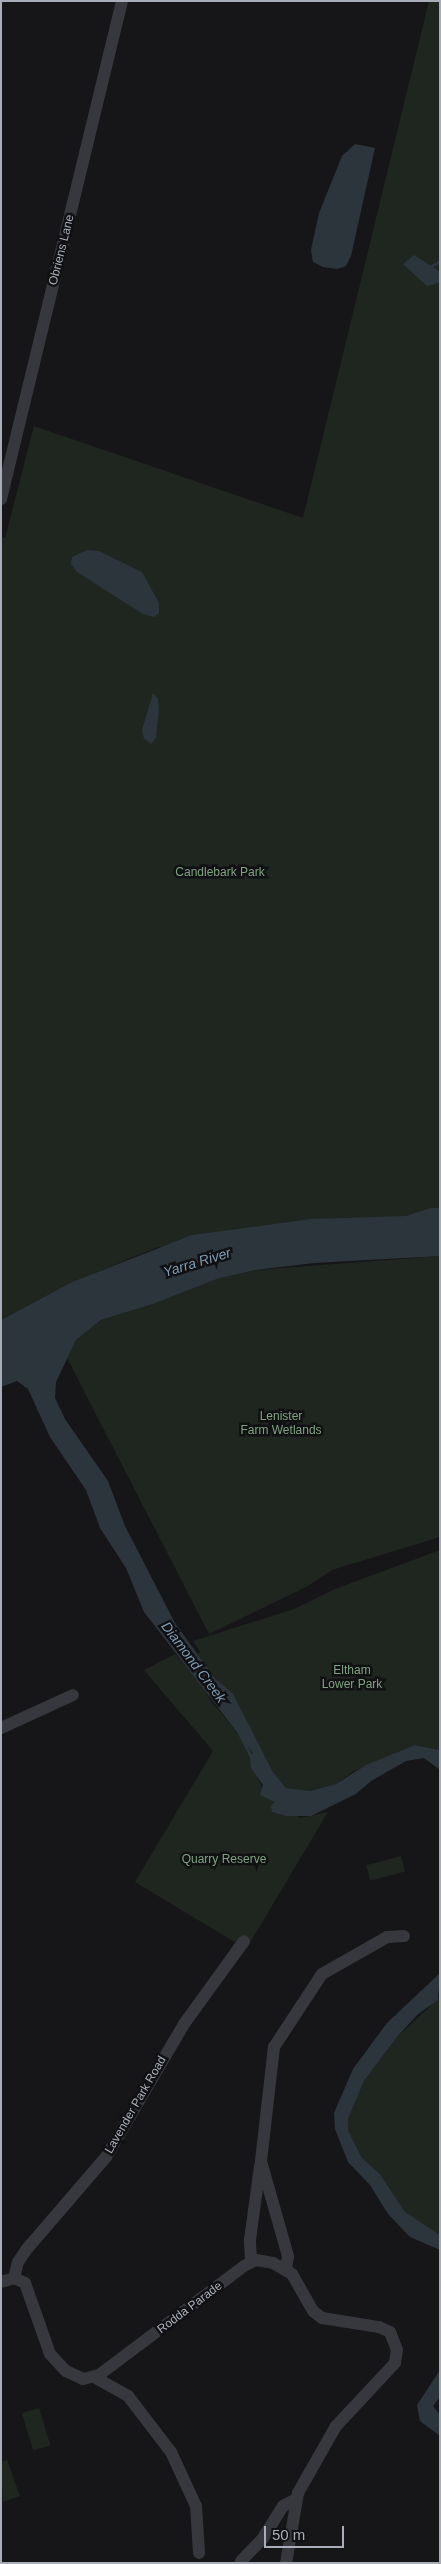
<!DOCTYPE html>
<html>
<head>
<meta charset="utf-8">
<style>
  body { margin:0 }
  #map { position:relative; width:441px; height:2564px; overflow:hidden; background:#161618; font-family:Arial,sans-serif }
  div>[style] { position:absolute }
  .green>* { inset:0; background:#1e261f; transform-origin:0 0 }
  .water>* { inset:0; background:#2c353c }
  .stream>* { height:3px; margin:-1.5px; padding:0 1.5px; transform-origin:1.5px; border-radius:1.5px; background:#2c353c }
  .minor>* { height:12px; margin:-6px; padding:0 6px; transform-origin:6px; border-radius:6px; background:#37383d }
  span { translate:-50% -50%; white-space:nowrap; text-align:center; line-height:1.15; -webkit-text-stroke:5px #111113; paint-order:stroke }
  .street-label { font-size:12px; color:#a8adb8 }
  .park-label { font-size:12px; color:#7fa381 }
  .water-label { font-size:14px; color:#7f9bb3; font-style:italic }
  .frame { position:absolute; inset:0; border:2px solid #a8adb8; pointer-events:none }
  .scale { position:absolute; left:264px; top:2526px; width:80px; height:22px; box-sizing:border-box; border:2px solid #a8adb8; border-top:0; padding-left:6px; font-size:15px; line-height:18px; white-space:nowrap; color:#a8adb8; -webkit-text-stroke:4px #111113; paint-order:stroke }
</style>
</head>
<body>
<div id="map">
  <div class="green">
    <i style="clip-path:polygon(429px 1px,440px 1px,440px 1208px,406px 1216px,158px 1247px,72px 1282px,1px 1320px,1px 537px,5px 538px,34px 426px,303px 518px)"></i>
    <i style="clip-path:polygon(440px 1256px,440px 1537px,332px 1570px,308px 1586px,209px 1634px,67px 1358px,76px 1340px,101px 1320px,153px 1304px,217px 1279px,255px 1270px)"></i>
    <i style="clip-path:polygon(440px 1550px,440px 1750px,415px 1745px,354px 1771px,336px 1784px,310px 1791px,286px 1788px,273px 1772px,237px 1704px,200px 1659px,197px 1654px,200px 1652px,193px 1641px,294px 1609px,335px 1589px)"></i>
    <i style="clip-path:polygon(175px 1654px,198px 1678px,210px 1700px,254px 1753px,258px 1779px,266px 1796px,300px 1818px,328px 1812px,246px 1949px,135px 1882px,213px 1751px,144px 1670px)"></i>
    <i style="left:401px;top:1856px;width:16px;height:36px;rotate:75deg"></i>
    <i style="clip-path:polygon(440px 1997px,440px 2235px,405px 2212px,380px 2174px,362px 2158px,348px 2130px,348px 2119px,364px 2081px,397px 2037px)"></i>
    <i style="left:39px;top:2408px;width:39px;height:18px;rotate:73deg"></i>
    <i style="clip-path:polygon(7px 2460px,20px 2496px,3px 2502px,1px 2462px)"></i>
  </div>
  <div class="water">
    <i style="clip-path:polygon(355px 144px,375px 148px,351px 256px,346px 266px,337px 269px,323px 267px,313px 262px,311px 250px,319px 213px,342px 156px)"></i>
    <i style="clip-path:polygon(414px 255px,439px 271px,439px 283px,427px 286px,403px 264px)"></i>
    <i style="clip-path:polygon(87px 550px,99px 551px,142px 572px,159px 603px,159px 613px,154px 617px,143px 614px,77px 572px,71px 564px,72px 557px)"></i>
    <i style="clip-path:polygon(153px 693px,158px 699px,159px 710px,156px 738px,151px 744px,144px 739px,142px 730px)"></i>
    <i style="clip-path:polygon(431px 1208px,440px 1208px,440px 1256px,314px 1263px,255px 1270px,217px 1279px,153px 1304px,101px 1320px,76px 1340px,56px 1382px,55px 1398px,65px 1419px,108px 1481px,125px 1526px,175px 1623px,214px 1677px,233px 1694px,273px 1772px,286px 1788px,310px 1791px,336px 1784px,366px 1765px,415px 1745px,440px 1750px,440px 1770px,424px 1758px,406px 1761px,371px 1781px,356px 1794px,311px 1816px,286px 1816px,272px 1812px,271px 1806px,275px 1802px,260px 1795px,263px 1785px,251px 1768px,250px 1756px,253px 1753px,144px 1612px,126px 1568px,100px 1528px,86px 1490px,50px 1437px,28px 1389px,17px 1381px,1px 1387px,1px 1320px,72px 1282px,192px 1235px,311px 1219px,406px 1216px)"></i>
    <i style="clip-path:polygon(440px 1973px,438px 2000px,418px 2014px,397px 2037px,364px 2081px,348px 2119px,348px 2130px,362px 2158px,380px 2174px,405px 2212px,440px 2235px,440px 2250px,410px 2237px,388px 2214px,370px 2185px,348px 2162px,335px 2129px,334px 2113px,353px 2069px,387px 2023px)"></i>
    <i style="clip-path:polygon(440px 2370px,440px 2397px,433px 2406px,440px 2415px,440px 2436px,420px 2421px,417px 2405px)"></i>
  </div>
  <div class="stream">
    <i style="left:431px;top:266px;width:10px;rotate:-29deg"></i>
    <i style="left:239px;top:1733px;width:29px;rotate:63deg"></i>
  </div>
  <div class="minor">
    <i style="left:1px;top:499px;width:512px;rotate:-76.34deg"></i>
    <i style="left:1px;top:1728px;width:79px;rotate:-24.6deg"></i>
    <i style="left:251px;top:2261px;width:21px;rotate:-93deg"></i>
    <i style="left:250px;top:2240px;width:75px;rotate:-82.3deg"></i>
    <i style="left:286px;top:2269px;width:13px;rotate:-81deg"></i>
    <i style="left:288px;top:2256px;width:99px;rotate:-105.9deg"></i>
    <i style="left:261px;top:2161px;width:115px;rotate:-83.5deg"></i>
    <i style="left:274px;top:2047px;width:87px;rotate:-56.7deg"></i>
    <i style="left:322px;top:1974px;width:75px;rotate:-29.6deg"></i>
    <i style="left:387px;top:1937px;width:17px;rotate:-3deg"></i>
    <i style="left:14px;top:2278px;width:16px;rotate:-76deg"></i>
    <i style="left:18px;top:2262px;width:14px;rotate:-56deg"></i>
    <i style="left:26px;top:2250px;width:123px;rotate:-49.3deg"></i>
    <i style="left:106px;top:2157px;width:154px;rotate:-59.6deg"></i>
    <i style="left:184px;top:2024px;width:102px;rotate:-54.1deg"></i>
    <i style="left:1px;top:2282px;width:14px;rotate:-17deg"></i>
    <i style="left:14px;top:2278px;width:12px;rotate:24deg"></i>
    <i style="left:25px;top:2283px;width:75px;rotate:70.6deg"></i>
    <i style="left:50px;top:2354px;width:23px;rotate:47deg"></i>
    <i style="left:66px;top:2371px;width:19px;rotate:25deg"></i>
    <i style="left:83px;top:2379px;width:16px;rotate:-14deg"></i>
    <i style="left:99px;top:2375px;width:181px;rotate:-36.9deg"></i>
    <i style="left:244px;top:2266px;width:13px;rotate:-27deg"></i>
    <i style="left:256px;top:2260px;width:17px;rotate:10deg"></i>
    <i style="left:273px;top:2263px;width:22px;rotate:30deg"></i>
    <i style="left:292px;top:2274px;width:43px;rotate:60.4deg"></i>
    <i style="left:313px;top:2311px;width:11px;rotate:38deg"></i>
    <i style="left:322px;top:2318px;width:58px;rotate:9deg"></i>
    <i style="left:379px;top:2327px;width:12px;rotate:24deg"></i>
    <i style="left:390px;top:2332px;width:19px;rotate:69deg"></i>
    <i style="left:397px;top:2350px;width:13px;rotate:99deg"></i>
    <i style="left:395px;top:2363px;width:86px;rotate:133.1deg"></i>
    <i style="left:336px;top:2426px;width:77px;rotate:119.6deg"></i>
    <i style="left:298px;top:2493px;width:71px;rotate:99.7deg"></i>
    <i style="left:94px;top:2377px;width:39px;rotate:29deg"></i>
    <i style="left:128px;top:2396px;width:71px;rotate:52.5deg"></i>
    <i style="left:171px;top:2452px;width:60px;rotate:65.2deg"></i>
    <i style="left:196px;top:2506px;width:47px;rotate:86.3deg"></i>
    <i style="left:241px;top:2561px;width:32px;rotate:-46deg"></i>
    <i style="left:263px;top:2538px;width:38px;rotate:-58deg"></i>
    <i style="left:283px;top:2506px;width:15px;rotate:-28deg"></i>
  </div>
  <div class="street-label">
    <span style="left:62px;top:250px;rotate:-76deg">Obriens Lane</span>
    <span style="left:136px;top:2105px;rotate:-60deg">Lavender Park Road</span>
    <span style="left:190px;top:2308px;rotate:-37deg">Rodda Parade</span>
  </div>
  <div class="park-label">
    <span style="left:220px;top:873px">Candlebark Park</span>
    <span style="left:281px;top:1424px">Lenister<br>Farm Wetlands</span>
    <span style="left:352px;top:1678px">Eltham<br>Lower Park</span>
    <span style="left:224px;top:1860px">Quarry Reserve</span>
  </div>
  <div class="water-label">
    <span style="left:197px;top:1262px;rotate:-17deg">Yarra River</span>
    <span style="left:194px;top:1662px;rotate:53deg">Diamond Creek</span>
  </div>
  <div class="frame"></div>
  <div class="scale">50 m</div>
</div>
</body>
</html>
